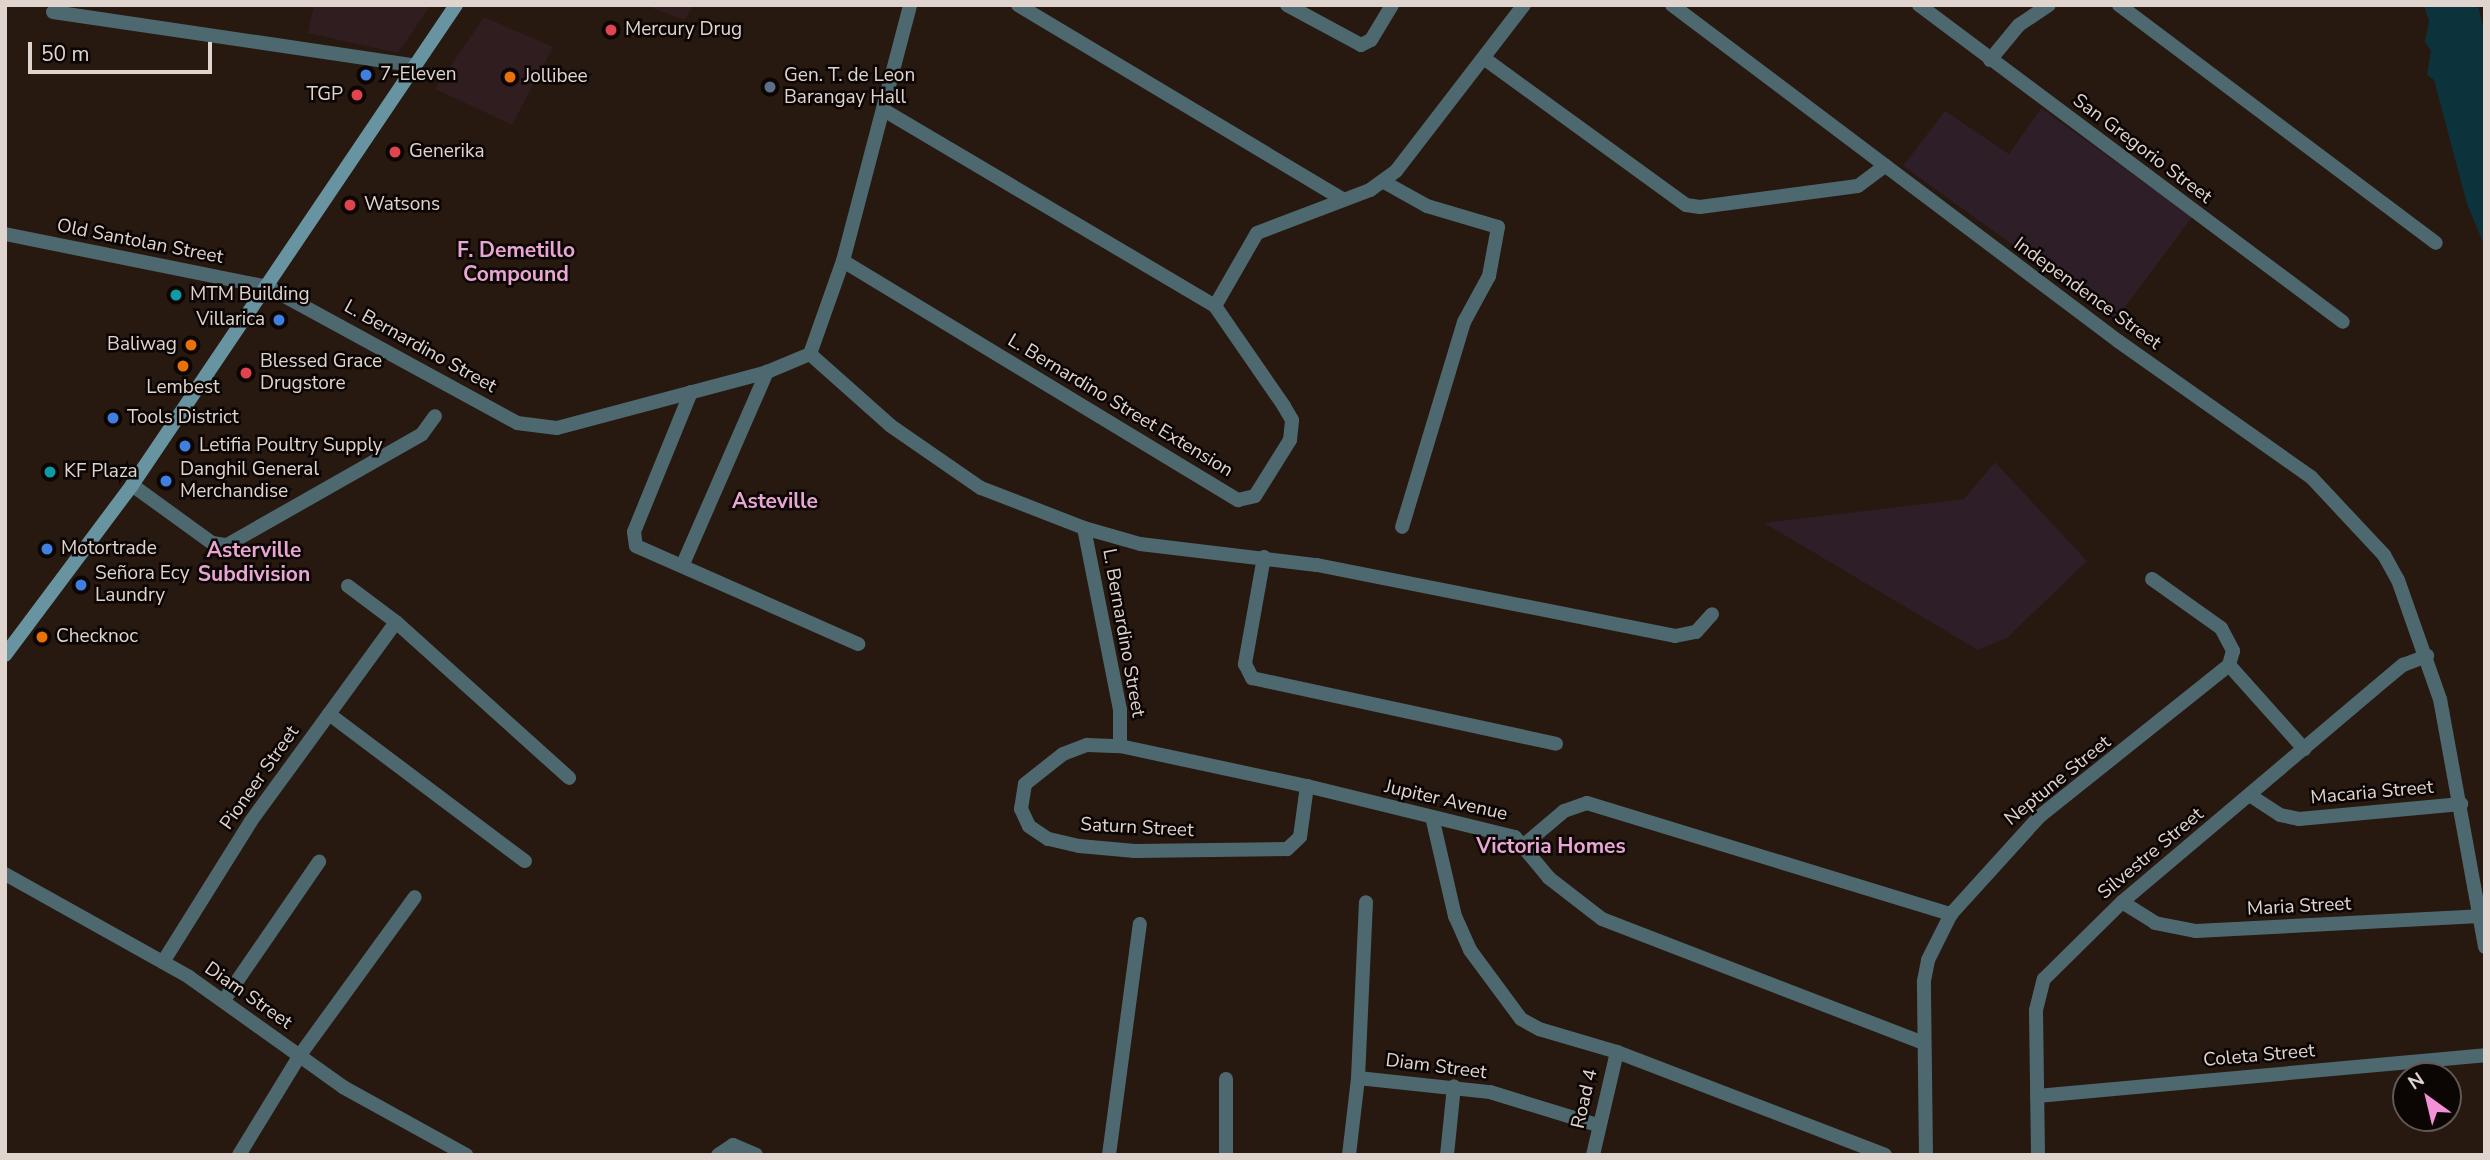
<!DOCTYPE html>
<html>
<head>
<meta charset="utf-8">
<style>
  body { margin:0 }
  #map { position:relative; width:2490px; height:1160px; overflow:hidden; background:#271810; font-family:"Nunito Sans",sans-serif }
  div>[style] { position:absolute }
  .commercial>* { inset:0; background:#301d1f }
  .industrial>* { inset:0; background:#2d1e28 }
  .water>* { inset:0; background:#0c333b }
  .minor>* { height:14px; margin:-7px; padding:0 7px; transform-origin:7px; border-radius:7px; background:#4d686f }
  .tertiary>* { height:14px; margin:-7px; padding:0 7px; transform-origin:7px; border-radius:7px; background:#4d686f }
  .secondary>* { height:14px; margin:-7px; padding:0 7px; transform-origin:7px; border-radius:7px; background:#6893a0 }
  .dots>* { width:19px; height:19px; translate:-50% -50%; box-sizing:border-box; border:4px solid #0b0503; border-radius:50% }
  span { translate:-50% -50%; white-space:nowrap; text-align:center; line-height:1.15; -webkit-text-stroke:5px #0b0503; paint-order:stroke }
  .poi-label { font-size:19px; color:#e0d4cf }
  .left { translate:0 -50%; text-align:left }
  .right { translate:-100% -50%; text-align:right }
  .street-label { font-size:19px; color:#e0d4cf }
  .neighbourhood-label { font-size:21px; color:#e9a5d3; font-weight:700 }
  .frame { position:absolute; inset:0; border:7px solid #e0d4cf; pointer-events:none }
  .north { position:absolute; left:2392px; top:1062px; width:70px; height:70px; box-sizing:border-box; background:#0b0503; border:2px solid #605855; border-radius:50%; rotate:326deg; font-size:19px; font-weight:700; line-height:28px; text-align:center; color:#e0d4cf }
  .north::after { content:''; display:block; margin:auto; width:24px; height:32px; background:#f391d6; clip-path:polygon(50% 0,100% 100%,50% 72%,0 100%) }
  .scale { position:absolute; left:28px; top:42px; width:184px; height:32px; box-sizing:border-box; border:4px solid #e0d4cf; border-top:0; padding-left:9px; font-size:21px; line-height:24px; white-space:nowrap; color:#e0d4cf; -webkit-text-stroke:5px #0b0503; paint-order:stroke }
</style>
</head>
<body>
<div id="map">
  <div class="commercial">
    <i style="clip-path:polygon(314px 5px,431px 5px,398px 53px,308px 33px)"></i>
    <i style="clip-path:polygon(644px 5px,694px 5px,685px 20px)"></i>
    <i style="clip-path:polygon(484px 17px,553px 47px,512px 125px,435px 89px)"></i>
  </div>
  <div class="industrial">
    <i style="clip-path:polygon(2041px 108px,2192px 217px,2116px 319px,1903px 166px,1945px 111px,2009px 154px)"></i>
    <i style="clip-path:polygon(1995px 462px,2087px 561px,2008px 637px,1978px 650px,1764px 523px,1964px 499px)"></i>
  </div>
  <div class="water">
    <i style="clip-path:polygon(2424px 5px,2478px 5px,2485px 36px,2485px 247px,2467px 204px,2434px 80px,2427px 75px,2431px 51px,2425px 42px,2429px 21px)"></i>
  </div>
  <div class="minor">
    <i style="left:1018px;top:5px;width:378px;rotate:30.9deg"></i>
    <i style="left:1287px;top:5px;width:84px;rotate:28.4deg"></i>
    <i style="left:1361px;top:45px;width:11px;rotate:-27deg"></i>
    <i style="left:1371px;top:40px;width:41px;rotate:-59deg"></i>
    <i style="left:1919px;top:5px;width:529px;rotate:36.78deg"></i>
    <i style="left:2119px;top:5px;width:396px;rotate:36.9deg"></i>
    <i style="left:53px;top:12px;width:365px;rotate:8.4deg"></i>
    <i style="left:1485px;top:59px;width:248px;rotate:36deg"></i>
    <i style="left:1686px;top:205px;width:14px;rotate:8deg"></i>
    <i style="left:1700px;top:207px;width:159px;rotate:-7.6deg"></i>
    <i style="left:1858px;top:186px;width:34px;rotate:-37deg"></i>
    <i style="left:1990px;top:60px;width:45px;rotate:-50.4deg"></i>
    <i style="left:2019px;top:25px;width:36px;rotate:-34deg"></i>
    <i style="left:1384px;top:182px;width:49px;rotate:29.2deg"></i>
    <i style="left:1427px;top:206px;width:74px;rotate:16.5deg"></i>
    <i style="left:1498px;top:227px;width:50px;rotate:100.4deg"></i>
    <i style="left:1489px;top:276px;width:52px;rotate:118.5deg"></i>
    <i style="left:1464px;top:322px;width:214px;rotate:106.8deg"></i>
    <i style="left:5px;top:234px;width:268px;rotate:11.4deg"></i>
    <i style="left:268px;top:287px;width:284px;rotate:28.6deg"></i>
    <i style="left:517px;top:423px;width:40px;rotate:7.1deg"></i>
    <i style="left:557px;top:428px;width:217px;rotate:-14.9deg"></i>
    <i style="left:767px;top:372px;width:47px;rotate:-22.7deg"></i>
    <i style="left:810px;top:354px;width:99px;rotate:-70.5deg"></i>
    <i style="left:843px;top:261px;width:265px;rotate:-75.3deg"></i>
    <i style="left:843px;top:261px;width:462px;rotate:31.2deg"></i>
    <i style="left:1238px;top:500px;width:17px;rotate:-13deg"></i>
    <i style="left:1255px;top:496px;width:66px;rotate:-58deg"></i>
    <i style="left:1290px;top:440px;width:20px;rotate:-84deg"></i>
    <i style="left:1292px;top:420px;width:16px;rotate:-120deg"></i>
    <i style="left:1284px;top:406px;width:121px;rotate:-124.6deg"></i>
    <i style="left:1215px;top:306px;width:385px;rotate:-149.4deg"></i>
    <i style="left:1215px;top:306px;width:84px;rotate:-60.1deg"></i>
    <i style="left:1257px;top:233px;width:121px;rotate:-20.8deg"></i>
    <i style="left:1370px;top:190px;width:32px;rotate:-36deg"></i>
    <i style="left:1396px;top:171px;width:210px;rotate:-52.4deg"></i>
    <i style="left:810px;top:354px;width:108px;rotate:41.6deg"></i>
    <i style="left:891px;top:426px;width:109px;rotate:34.6deg"></i>
    <i style="left:981px;top:488px;width:110px;rotate:21.2deg"></i>
    <i style="left:1084px;top:528px;width:58px;rotate:15.9deg"></i>
    <i style="left:1140px;top:544px;width:178px;rotate:6.8deg"></i>
    <i style="left:1317px;top:565px;width:365px;rotate:11.2deg"></i>
    <i style="left:1675px;top:636px;width:21px;rotate:-11deg"></i>
    <i style="left:1696px;top:632px;width:24px;rotate:-48deg"></i>
    <i style="left:691px;top:392px;width:151px;rotate:112.2deg"></i>
    <i style="left:634px;top:532px;width:14px;rotate:82deg"></i>
    <i style="left:636px;top:546px;width:243px;rotate:23.8deg"></i>
    <i style="left:132px;top:485px;width:99px;rotate:35.9deg"></i>
    <i style="left:212px;top:543px;width:15px;rotate:8deg"></i>
    <i style="left:227px;top:545px;width:224px;rotate:-29.6deg"></i>
    <i style="left:422px;top:434px;width:22px;rotate:-54deg"></i>
    <i style="left:1084px;top:528px;width:185px;rotate:78.8deg"></i>
    <i style="left:1120px;top:709px;width:37px;rotate:90deg"></i>
    <i style="left:1264px;top:557px;width:109px;rotate:100.1deg"></i>
    <i style="left:1245px;top:664px;width:16px;rotate:63deg"></i>
    <i style="left:1252px;top:678px;width:311px;rotate:12.2deg"></i>
    <i style="left:683px;top:564px;width:210px;rotate:-66.4deg"></i>
    <i style="left:2152px;top:579px;width:85px;rotate:35.4deg"></i>
    <i style="left:2221px;top:628px;width:26px;rotate:62deg"></i>
    <i style="left:2233px;top:651px;width:15px;rotate:106deg"></i>
    <i style="left:348px;top:586px;width:60px;rotate:36.9deg"></i>
    <i style="left:396px;top:622px;width:233px;rotate:42deg"></i>
    <i style="left:2229px;top:665px;width:113px;rotate:48.2deg"></i>
    <i style="left:329px;top:714px;width:245px;rotate:36.9deg"></i>
    <i style="left:1307px;top:786px;width:51px;rotate:97.8deg"></i>
    <i style="left:1300px;top:837px;width:18px;rotate:137deg"></i>
    <i style="left:1287px;top:849px;width:152px;rotate:179.2deg"></i>
    <i style="left:1135px;top:851px;width:56px;rotate:-174.9deg"></i>
    <i style="left:1079px;top:846px;width:32px;rotate:-167deg"></i>
    <i style="left:1048px;top:839px;width:23px;rotate:-146deg"></i>
    <i style="left:1029px;top:826px;width:19px;rotate:-115deg"></i>
    <i style="left:1021px;top:809px;width:25px;rotate:-81deg"></i>
    <i style="left:1025px;top:784px;width:48px;rotate:-38.3deg"></i>
    <i style="left:1063px;top:754px;width:26px;rotate:-21deg"></i>
    <i style="left:1087px;top:745px;width:33px;rotate:2deg"></i>
    <i style="left:1120px;top:746px;width:191px;rotate:12.1deg"></i>
    <i style="left:1307px;top:786px;width:214px;rotate:13.8deg"></i>
    <i style="left:1515px;top:837px;width:53px;rotate:50.3deg"></i>
    <i style="left:1549px;top:878px;width:67px;rotate:37.7deg"></i>
    <i style="left:1602px;top:919px;width:344px;rotate:21.1deg"></i>
    <i style="left:2251px;top:796px;width:35px;rotate:33deg"></i>
    <i style="left:2280px;top:815px;width:19px;rotate:12deg"></i>
    <i style="left:2299px;top:819px;width:163px;rotate:-5.3deg"></i>
    <i style="left:1433px;top:821px;width:98px;rotate:77deg"></i>
    <i style="left:1455px;top:916px;width:37px;rotate:66deg"></i>
    <i style="left:1470px;top:950px;width:86px;rotate:53.5deg"></i>
    <i style="left:1521px;top:1019px;width:21px;rotate:29deg"></i>
    <i style="left:1539px;top:1029px;width:81px;rotate:16.4deg"></i>
    <i style="left:1617px;top:1052px;width:287px;rotate:21deg"></i>
    <i style="left:1525px;top:844px;width:51px;rotate:-40.2deg"></i>
    <i style="left:1564px;top:811px;width:24px;rotate:-19deg"></i>
    <i style="left:1587px;top:803px;width:381px;rotate:17deg"></i>
    <i style="left:5px;top:874px;width:211px;rotate:29.2deg"></i>
    <i style="left:189px;top:977px;width:189px;rotate:35.5deg"></i>
    <i style="left:343px;top:1087px;width:141px;rotate:28.9deg"></i>
    <i style="left:2122px;top:902px;width:39px;rotate:32deg"></i>
    <i style="left:2155px;top:923px;width:42px;rotate:11deg"></i>
    <i style="left:2196px;top:931px;width:289px;rotate:-3deg"></i>
    <i style="left:163px;top:962px;width:166px;rotate:-58deg"></i>
    <i style="left:251px;top:821px;width:246px;rotate:-53.9deg"></i>
    <i style="left:224px;top:1000px;width:168px;rotate:-55.5deg"></i>
    <i style="left:1358px;top:1078px;width:133px;rotate:6.1deg"></i>
    <i style="left:1490px;top:1092px;width:112px;rotate:17.1deg"></i>
    <i style="left:2037px;top:1096px;width:450px;rotate:-5.2deg"></i>
    <i style="left:239px;top:1155px;width:117px;rotate:-58.6deg"></i>
    <i style="left:300px;top:1055px;width:195px;rotate:-54deg"></i>
    <i style="left:718px;top:1155px;width:18px;rotate:-34deg"></i>
    <i style="left:733px;top:1145px;width:25px;rotate:23deg"></i>
    <i style="left:1109px;top:1155px;width:233px;rotate:-82.4deg"></i>
    <i style="left:1226px;top:1155px;width:76px;rotate:-90deg"></i>
    <i style="left:1349px;top:1155px;width:78px;rotate:-83.3deg"></i>
    <i style="left:1358px;top:1078px;width:176px;rotate:-87.4deg"></i>
    <i style="left:1447px;top:1155px;width:69px;rotate:-84.2deg"></i>
    <i style="left:1593px;top:1155px;width:106px;rotate:-76.9deg"></i>
    <i style="left:1926px;top:1155px;width:174px;rotate:-90.7deg"></i>
    <i style="left:1924px;top:981px;width:21px;rotate:-79deg"></i>
    <i style="left:1928px;top:960px;width:51px;rotate:-63.4deg"></i>
    <i style="left:1951px;top:914px;width:132px;rotate:-47.8deg"></i>
    <i style="left:2040px;top:816px;width:242px;rotate:-38.6deg"></i>
    <i style="left:2038px;top:1155px;width:145px;rotate:-90.8deg"></i>
    <i style="left:2036px;top:1010px;width:32px;rotate:-76deg"></i>
    <i style="left:2044px;top:979px;width:110px;rotate:-44.6deg"></i>
    <i style="left:2122px;top:902px;width:330px;rotate:-40.2deg"></i>
    <i style="left:2374px;top:689px;width:38px;rotate:-40deg"></i>
    <i style="left:2403px;top:665px;width:26px;rotate:-21deg"></i>
  </div>
  <div class="tertiary">
    <i style="left:1672px;top:5px;width:558px;rotate:36.99deg"></i>
    <i style="left:2118px;top:341px;width:236px;rotate:35.2deg"></i>
    <i style="left:2311px;top:477px;width:107px;rotate:46.9deg"></i>
    <i style="left:2384px;top:555px;width:29px;rotate:61deg"></i>
    <i style="left:2398px;top:580px;width:126px;rotate:70.6deg"></i>
    <i style="left:2440px;top:699px;width:252px;rotate:79.7deg"></i>
  </div>
  <div class="secondary">
    <i style="left:5px;top:655px;width:212px;rotate:-53.2deg"></i>
    <i style="left:132px;top:485px;width:579px;rotate:-55.98deg"></i>
  </div>
  <div class="dots">
    <i style="left:611px;top:30px;background:#e0444e"></i>
    <i style="left:366px;top:75px;background:#3f7fe0"></i>
    <i style="left:510px;top:77px;background:#e8710a"></i>
    <i style="left:770px;top:87px;background:#5c6f8a"></i>
    <i style="left:357px;top:95px;background:#e0444e"></i>
    <i style="left:395px;top:152px;background:#e0444e"></i>
    <i style="left:350px;top:205px;background:#e0444e"></i>
    <i style="left:176px;top:295px;background:#0f9aa8"></i>
    <i style="left:279px;top:320px;background:#3f7fe0"></i>
    <i style="left:191px;top:345px;background:#e8710a"></i>
    <i style="left:183px;top:366px;background:#e8710a"></i>
    <i style="left:246px;top:373px;background:#e0444e"></i>
    <i style="left:113px;top:418px;background:#3f7fe0"></i>
    <i style="left:185px;top:446px;background:#3f7fe0"></i>
    <i style="left:50px;top:472px;background:#0f9aa8"></i>
    <i style="left:166px;top:481px;background:#3f7fe0"></i>
    <i style="left:47px;top:549px;background:#3f7fe0"></i>
    <i style="left:81px;top:585px;background:#3f7fe0"></i>
    <i style="left:42px;top:637px;background:#e8710a"></i>
  </div>
  <div class="poi-label">
    <span class="left" style="left:625px;top:30px">Mercury Drug</span>
    <span class="left" style="left:380px;top:75px">7-Eleven</span>
    <span class="left" style="left:784px;top:87px">Gen. T. de Leon<br>Barangay Hall</span>
    <span class="left" style="left:524px;top:77px">Jollibee</span>
    <span class="right" style="left:343px;top:95px">TGP</span>
    <span class="left" style="left:409px;top:152px">Generika</span>
    <span class="left" style="left:364px;top:205px">Watsons</span>
    <span class="left" style="left:190px;top:295px">MTM Building</span>
    <span class="right" style="left:265px;top:320px">Villarica</span>
    <span class="right" style="left:177px;top:345px">Baliwag</span>
    <span class="left" style="left:260px;top:373px">Blessed Grace<br>Drugstore</span>
    <span style="left:183px;top:388px">Lembest</span>
    <span class="left" style="left:127px;top:418px">Tools District</span>
    <span class="left" style="left:199px;top:446px">Letifia Poultry Supply</span>
    <span class="left" style="left:180px;top:481px">Danghil General<br>Merchandise</span>
    <span class="left" style="left:64px;top:472px">KF Plaza</span>
    <span class="left" style="left:61px;top:549px">Motortrade</span>
    <span class="left" style="left:95px;top:585px">Señora Ecy<br>Laundry</span>
    <span class="left" style="left:56px;top:637px">Checknoc</span>
  </div>
  <div class="street-label">
    <span style="left:2142px;top:149px;rotate:37deg">San Gregorio Street</span>
    <span style="left:140px;top:242px;rotate:11deg">Old Santolan Street</span>
    <span style="left:2087px;top:294px;rotate:36deg">Independence Street</span>
    <span style="left:420px;top:347px;rotate:29deg">L. Bernardino Street</span>
    <span style="left:1120px;top:406px;rotate:31deg">L. Bernardino Street Extension</span>
    <span style="left:1123px;top:633px;rotate:80deg">L. Bernardino Street</span>
    <span style="left:260px;top:778px;rotate:-55deg">Pioneer Street</span>
    <span style="left:2058px;top:781px;rotate:-39deg">Neptune Street</span>
    <span style="left:2372px;top:793px;rotate:-5deg">Macaria Street</span>
    <span style="left:1446px;top:801px;rotate:13deg">Jupiter Avenue</span>
    <span style="left:1137px;top:828px;rotate:3deg">Saturn Street</span>
    <span style="left:2151px;top:854px;rotate:-40deg">Silvestre Street</span>
    <span style="left:2299px;top:907px;rotate:-3deg">Maria Street</span>
    <span style="left:248px;top:996px;rotate:35deg">Diam Street</span>
    <span style="left:2259px;top:1056px;rotate:-5deg">Coleta Street</span>
    <span style="left:1436px;top:1067px;rotate:7deg">Diam Street</span>
    <span style="left:1585px;top:1099px;rotate:-77deg">Road 4</span>
  </div>
  <div class="neighbourhood-label">
    <span style="left:516px;top:262px">F. Demetillo<br>Compound</span>
    <span style="left:775px;top:501px">Asteville</span>
    <span style="left:254px;top:562px">Asterville<br>Subdivision</span>
    <span style="left:1551px;top:846px">Victoria Homes</span>
  </div>
  <div class="frame"></div>
  <div class="north">N</div>
  <div class="scale">50 m</div>
</div>
</body>
</html>
